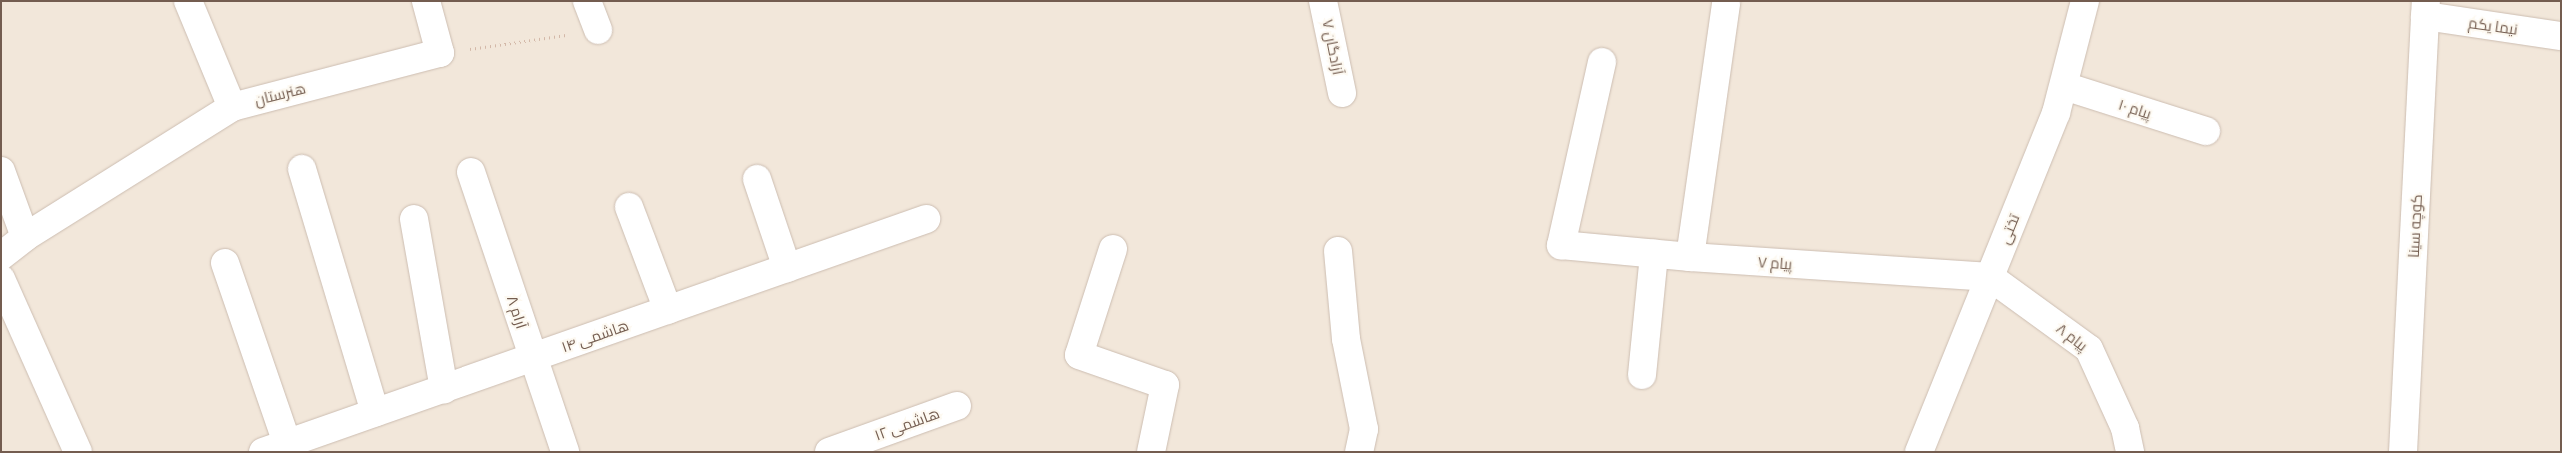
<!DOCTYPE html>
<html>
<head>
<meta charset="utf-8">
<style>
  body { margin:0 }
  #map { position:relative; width:2562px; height:453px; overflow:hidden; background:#fbf5eb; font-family:Barlow,Cairo,sans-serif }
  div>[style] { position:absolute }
  .residential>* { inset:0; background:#f2e7da; transform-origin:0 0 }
  .path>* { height:3px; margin-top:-1.5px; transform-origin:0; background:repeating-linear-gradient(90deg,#d3b8a8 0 1px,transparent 0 5px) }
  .roads { filter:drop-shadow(0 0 1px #ccbdb1) drop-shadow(0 0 1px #ccbdb1) }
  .street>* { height:28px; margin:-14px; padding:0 14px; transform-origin:14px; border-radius:14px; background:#fff }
  .secondary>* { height:28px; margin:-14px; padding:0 14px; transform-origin:14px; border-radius:14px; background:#fff }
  span { translate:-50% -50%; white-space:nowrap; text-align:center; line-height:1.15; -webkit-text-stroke:4px #fdf9f1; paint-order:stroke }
  .street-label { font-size:15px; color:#745d50 }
  .frame { position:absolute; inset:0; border:2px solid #745d50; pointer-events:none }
</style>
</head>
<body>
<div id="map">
  <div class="residential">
    <i style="left:1px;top:1px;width:2560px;height:451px"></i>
  </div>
  <div class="path">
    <i style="left:470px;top:49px;width:97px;rotate:-8.3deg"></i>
  </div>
  <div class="roads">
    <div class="street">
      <i style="left:188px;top:1px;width:115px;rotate:67.5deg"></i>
      <i style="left:587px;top:1px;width:31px;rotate:69deg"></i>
      <i style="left:1323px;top:1px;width:94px;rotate:78.3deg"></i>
      <i style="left:2425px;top:16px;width:137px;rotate:8.4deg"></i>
      <i style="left:1602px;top:62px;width:188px;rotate:102.6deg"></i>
      <i style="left:1561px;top:245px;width:130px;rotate:5.3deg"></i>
      <i style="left:1690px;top:257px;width:301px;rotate:3.8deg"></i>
      <i style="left:1990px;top:277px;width:122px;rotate:36deg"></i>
      <i style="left:2089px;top:349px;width:87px;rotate:65.5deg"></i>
      <i style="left:2125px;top:428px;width:25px;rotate:78deg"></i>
      <i style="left:2064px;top:86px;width:149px;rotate:17.6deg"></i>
      <i style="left:302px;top:169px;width:254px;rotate:73.3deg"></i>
      <i style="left:1px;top:171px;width:70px;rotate:70deg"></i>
      <i style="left:471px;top:172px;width:295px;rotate:71.4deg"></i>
      <i style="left:757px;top:179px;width:94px;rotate:71.4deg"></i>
      <i style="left:629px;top:207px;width:110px;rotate:69.3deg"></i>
      <i style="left:414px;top:219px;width:173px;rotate:80deg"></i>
      <i style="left:1113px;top:249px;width:111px;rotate:107.8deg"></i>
      <i style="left:1079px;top:355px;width:91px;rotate:19.2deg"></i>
      <i style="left:1165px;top:385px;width:68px;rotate:101.8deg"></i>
      <i style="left:1338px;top:251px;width:88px;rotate:84.8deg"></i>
      <i style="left:1346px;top:339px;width:92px;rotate:78.7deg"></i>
      <i style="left:1364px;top:429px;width:24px;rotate:102deg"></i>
      <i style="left:1px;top:256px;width:31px;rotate:-38deg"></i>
      <i style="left:25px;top:237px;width:244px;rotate:-32.1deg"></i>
      <i style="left:232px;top:107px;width:215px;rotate:-14.6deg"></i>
      <i style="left:440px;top:53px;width:54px;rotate:-105.1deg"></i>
      <i style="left:1690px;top:257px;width:256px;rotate:-81.9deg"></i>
      <i style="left:225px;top:263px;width:190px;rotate:71deg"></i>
      <i style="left:1px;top:279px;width:189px;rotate:66deg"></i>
      <i style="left:1642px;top:375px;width:122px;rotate:-84.3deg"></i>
      <i style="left:263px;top:452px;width:703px;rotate:-19.36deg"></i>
      <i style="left:829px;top:452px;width:136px;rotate:-19.8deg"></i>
      <i style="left:2403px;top:452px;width:452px;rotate:-87.1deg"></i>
    </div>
    <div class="secondary">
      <i style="left:1919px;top:452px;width:366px;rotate:-68deg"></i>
      <i style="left:2056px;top:113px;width:116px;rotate:-75.5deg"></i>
    </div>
  </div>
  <div class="street-label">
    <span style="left:2493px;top:26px;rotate:8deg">نیما یکم</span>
    <span style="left:1333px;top:47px;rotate:79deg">آزادگان ۷</span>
    <span style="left:280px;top:94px;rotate:-14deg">هنرستان</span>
    <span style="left:2135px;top:109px;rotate:18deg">پیام ۱۰</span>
    <span style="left:2415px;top:226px;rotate:-87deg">کوچه سینا</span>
    <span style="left:2009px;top:229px;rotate:-68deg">تختی</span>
    <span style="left:1775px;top:263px;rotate:4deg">پیام ۷</span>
    <span style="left:517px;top:312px;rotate:72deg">آرام ۸</span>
    <span style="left:595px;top:336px;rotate:-19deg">هاشمی ۱۴</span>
    <span style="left:2072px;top:337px;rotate:38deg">پیام ۸</span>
    <span style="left:907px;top:424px;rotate:-20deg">هاشمی ۱۲</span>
  </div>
  <div class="frame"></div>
</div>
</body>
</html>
